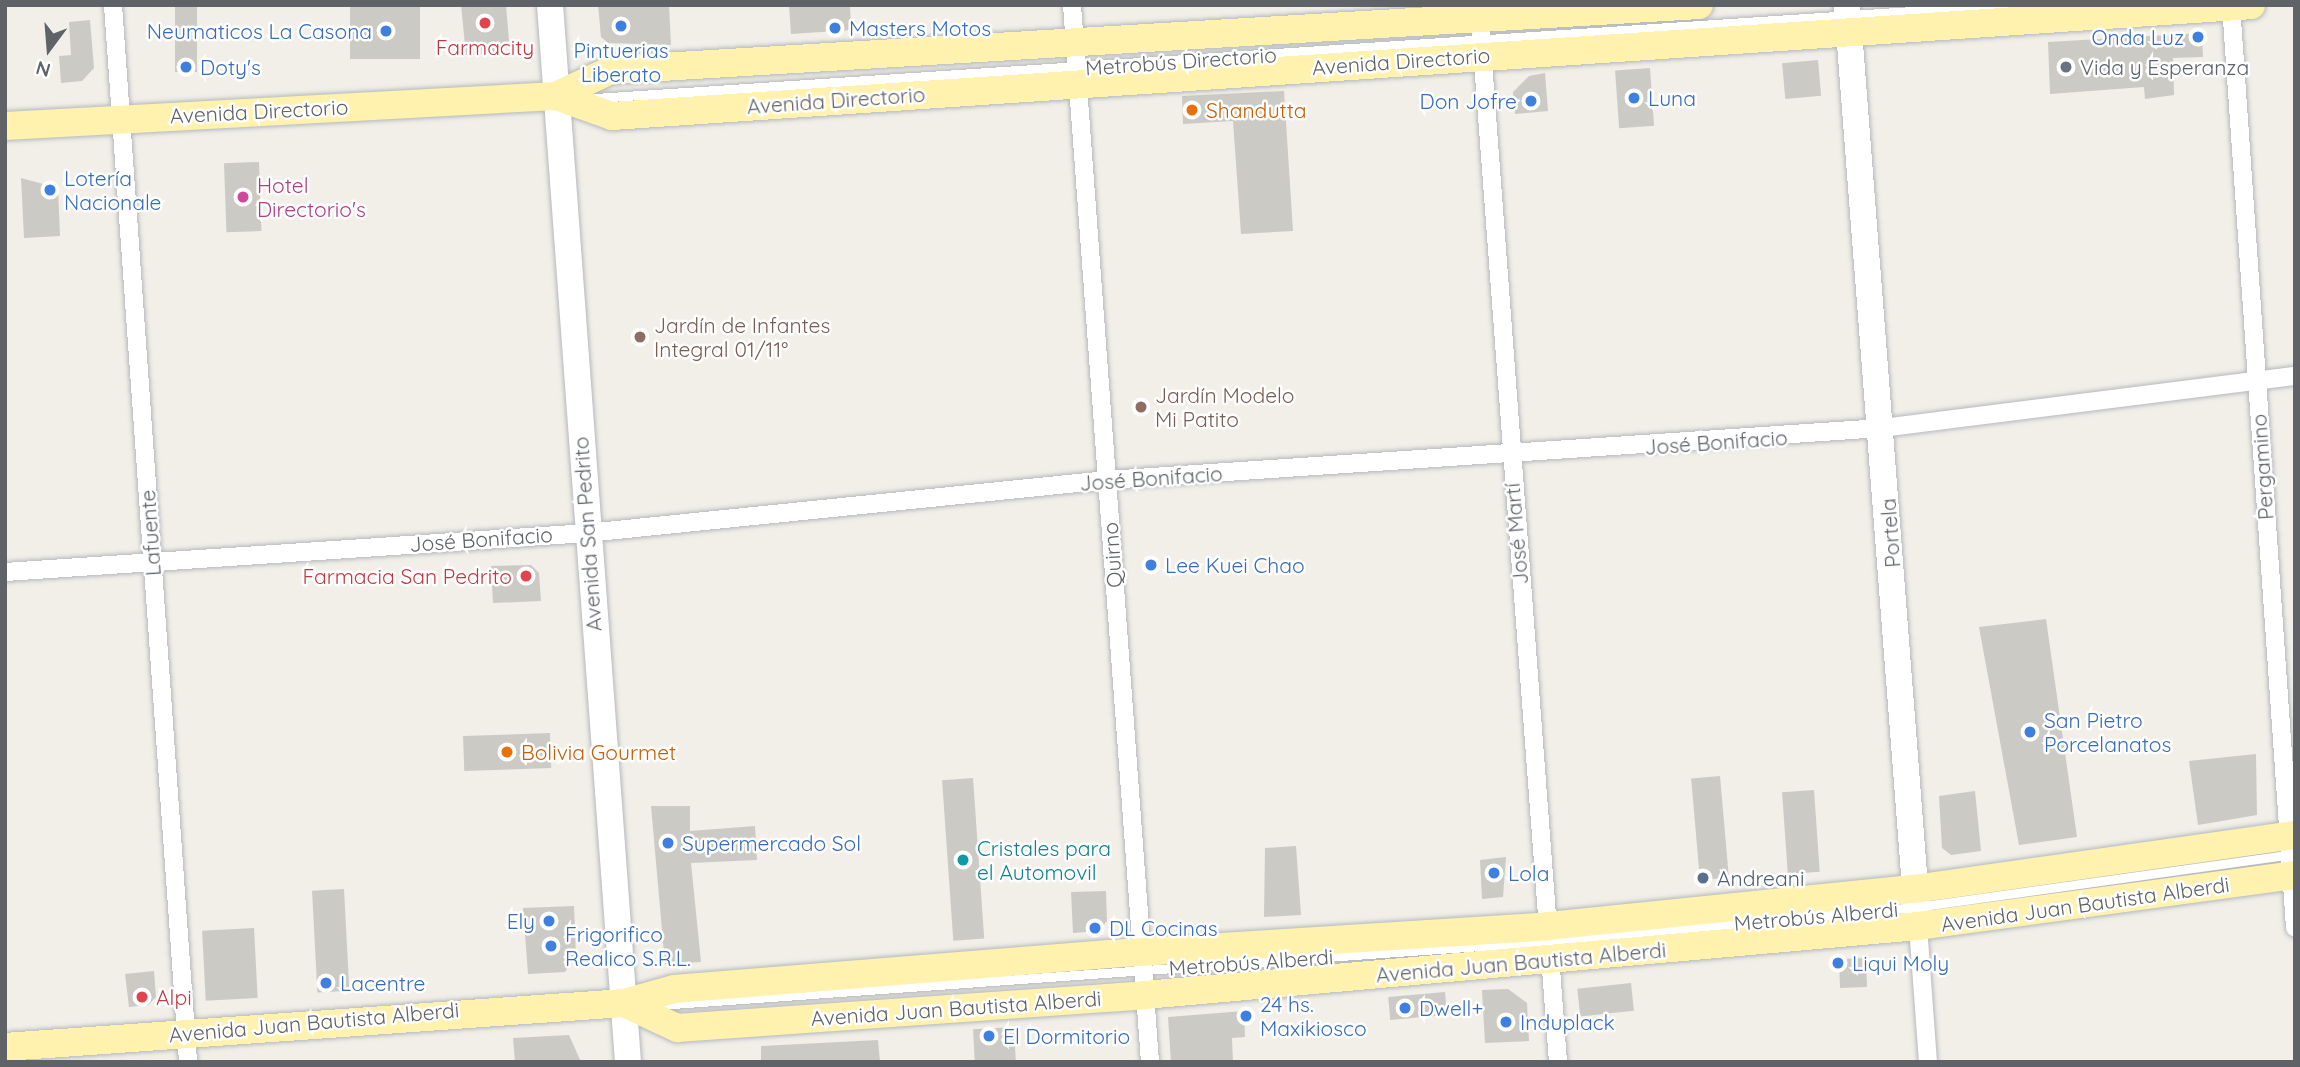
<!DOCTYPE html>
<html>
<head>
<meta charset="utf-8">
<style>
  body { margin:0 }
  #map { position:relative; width:2300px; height:1067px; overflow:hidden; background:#f1efe8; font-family:Quicksand,sans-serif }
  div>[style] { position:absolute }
  .building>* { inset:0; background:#cccac5; transform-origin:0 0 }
  .roads { filter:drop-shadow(0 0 2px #b5b8bc) drop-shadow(0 0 2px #b5b8bc) }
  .lane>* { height:9px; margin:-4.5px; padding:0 4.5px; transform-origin:4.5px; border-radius:4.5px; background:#fff }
  .street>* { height:18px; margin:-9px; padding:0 9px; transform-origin:9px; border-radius:9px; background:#fff }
  .secondary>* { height:26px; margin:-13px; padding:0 13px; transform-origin:13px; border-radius:13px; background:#fff }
  .primary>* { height:28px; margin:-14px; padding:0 14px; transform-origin:14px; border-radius:14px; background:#fff2af }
  .dots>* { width:19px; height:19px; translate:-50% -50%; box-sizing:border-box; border:4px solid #fff; border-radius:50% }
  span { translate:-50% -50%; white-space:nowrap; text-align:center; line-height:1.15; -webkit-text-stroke:5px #fff; paint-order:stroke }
  .shop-label { font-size:21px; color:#366cbe }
  .left { translate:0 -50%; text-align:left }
  .right { translate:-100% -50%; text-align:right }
  .health-label { font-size:21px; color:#be3a42 }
  .street-label { font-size:21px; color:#5f6368 }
  .worship-label { font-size:21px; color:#5b616d }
  .food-label { font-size:21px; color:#c56008 }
  .hotel-label { font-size:21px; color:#b23c85 }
  .education-label { font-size:21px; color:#785e54 }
  .culture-label { font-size:21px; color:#0d838f }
  .service-label { font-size:21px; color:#4e5e75 }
  .frame { position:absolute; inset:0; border:7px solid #5f6368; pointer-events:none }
  .north { position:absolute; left:14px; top:14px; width:70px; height:70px; -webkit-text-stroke:5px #fff; paint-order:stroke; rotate:196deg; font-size:19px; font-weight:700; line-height:28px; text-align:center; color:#5f6368 }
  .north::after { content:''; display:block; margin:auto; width:24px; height:32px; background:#5f6368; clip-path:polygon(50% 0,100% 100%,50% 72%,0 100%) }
</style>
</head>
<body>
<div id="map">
  <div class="building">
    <i style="left:175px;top:5px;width:22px;height:67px"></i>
    <i style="left:350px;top:5px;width:70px;height:54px"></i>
    <i style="clip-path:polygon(461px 5px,506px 5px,509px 41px,494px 54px,466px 55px)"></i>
    <i style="clip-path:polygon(598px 5px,669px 5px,671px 45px,608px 43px,601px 37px)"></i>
    <i style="clip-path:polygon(789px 5px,850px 5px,851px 30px,791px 34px)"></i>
    <i style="clip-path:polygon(90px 20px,94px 68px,82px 81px,61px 83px,59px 56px,71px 55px,69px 22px)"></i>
    <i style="clip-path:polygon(2202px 33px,2203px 57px,2173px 58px,2174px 95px,2145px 99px,2144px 87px,2050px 94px,2048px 42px)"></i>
    <i style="left:1818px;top:60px;width:36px;height:36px;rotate:85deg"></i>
    <i style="left:1650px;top:68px;width:58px;height:35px;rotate:86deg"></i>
    <i style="clip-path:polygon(1545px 73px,1548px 111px,1515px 114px,1513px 92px,1529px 76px)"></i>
    <i style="clip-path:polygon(1284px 91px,1293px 231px,1241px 234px,1233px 121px,1183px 124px,1182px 96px)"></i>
    <i style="left:259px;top:162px;width:69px;height:35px;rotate:88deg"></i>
    <i style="clip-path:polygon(21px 178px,58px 188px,60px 236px,24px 238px)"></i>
    <i style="clip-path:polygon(531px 565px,539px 573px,541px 601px,493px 603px,491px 566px)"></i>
    <i style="clip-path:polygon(2046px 619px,2077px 837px,2019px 845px,1979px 627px)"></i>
    <i style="left:550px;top:733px;width:35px;height:87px;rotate:88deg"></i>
    <i style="clip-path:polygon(2256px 754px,2257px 815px,2198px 825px,2189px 761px)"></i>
    <i style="left:1720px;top:776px;width:102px;height:29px;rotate:85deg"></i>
    <i style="left:973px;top:778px;width:161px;height:31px;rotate:86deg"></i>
    <i style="left:1814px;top:790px;width:82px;height:32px;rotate:86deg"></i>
    <i style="clip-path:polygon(1975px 791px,1981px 851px,1951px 855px,1942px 848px,1939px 796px)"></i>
    <i style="clip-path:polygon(651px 806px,690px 806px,690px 831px,755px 826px,757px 860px,691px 863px,701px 962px,665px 964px)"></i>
    <i style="clip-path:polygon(1296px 846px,1301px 915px,1264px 917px,1265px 848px)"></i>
    <i style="clip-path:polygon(1506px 857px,1503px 897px,1482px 899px,1480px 860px)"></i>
    <i style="left:344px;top:889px;width:102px;height:32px;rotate:87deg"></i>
    <i style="clip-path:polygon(1106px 891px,1107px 921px,1098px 931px,1073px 933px,1071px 892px)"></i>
    <i style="clip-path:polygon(574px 906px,576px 956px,565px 972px,528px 974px,523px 908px)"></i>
    <i style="left:254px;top:928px;width:70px;height:52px;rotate:87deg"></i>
    <i style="left:1866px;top:958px;width:29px;height:27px;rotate:88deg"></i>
    <i style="clip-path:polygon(154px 971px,156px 997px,148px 1005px,129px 1007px,125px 974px)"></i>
    <i style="left:1631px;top:983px;width:28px;height:54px;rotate:84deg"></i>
    <i style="clip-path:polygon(1508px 989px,1527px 1003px,1529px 1041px,1485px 1043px,1482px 990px)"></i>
    <i style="left:1445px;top:992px;width:23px;height:57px;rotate:85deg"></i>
    <i style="clip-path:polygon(1244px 1011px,1245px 1037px,1232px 1038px,1233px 1062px,1171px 1062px,1168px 1017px)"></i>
    <i style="left:1014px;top:1027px;width:35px;height:41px;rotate:87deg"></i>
    <i style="clip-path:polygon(569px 1035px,581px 1062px,515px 1062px,513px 1038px)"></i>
    <i style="clip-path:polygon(878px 1040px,880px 1062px,761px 1062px,761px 1046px)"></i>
  </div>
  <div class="roads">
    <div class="lane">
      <i style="left:595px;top:98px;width:1412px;rotate:-3.78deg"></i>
      <i style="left:659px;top:1005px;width:892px;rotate:-4.11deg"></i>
      <i style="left:1549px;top:941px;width:369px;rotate:-5.3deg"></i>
      <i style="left:1916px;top:907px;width:381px;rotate:-8deg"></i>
    </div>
    <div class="street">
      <i style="left:113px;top:5px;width:1060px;rotate:85.94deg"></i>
      <i style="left:1072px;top:5px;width:1060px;rotate:85.78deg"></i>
      <i style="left:2231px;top:5px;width:925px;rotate:86.03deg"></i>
      <i style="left:1479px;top:9px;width:1056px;rotate:85.71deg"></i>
      <i style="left:5px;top:572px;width:583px;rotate:-3.83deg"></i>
      <i style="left:587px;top:533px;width:523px;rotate:-5.82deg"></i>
      <i style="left:1107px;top:480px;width:777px;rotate:-3.84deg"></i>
      <i style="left:1882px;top:428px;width:416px;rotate:-7.2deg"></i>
      <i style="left:1918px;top:926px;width:136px;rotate:85.8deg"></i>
    </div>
    <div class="secondary">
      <i style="left:550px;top:5px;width:1060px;rotate:85.78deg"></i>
      <i style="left:1847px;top:5px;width:924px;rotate:85.59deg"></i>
    </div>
    <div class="primary">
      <i style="left:556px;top:96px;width:61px;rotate:-25.3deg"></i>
      <i style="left:611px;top:70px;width:1090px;rotate:-3.42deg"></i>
      <i style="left:5px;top:126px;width:552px;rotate:-3.12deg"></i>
      <i style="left:556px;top:96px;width:59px;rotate:19.7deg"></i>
      <i style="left:612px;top:116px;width:1643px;rotate:-3.87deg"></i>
      <i style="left:624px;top:1003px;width:59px;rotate:25.3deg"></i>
      <i style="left:677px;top:1028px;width:469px;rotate:-4deg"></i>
      <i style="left:1145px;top:995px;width:776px;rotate:-5.1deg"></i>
      <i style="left:1918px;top:926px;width:380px;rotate:-7.7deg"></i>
      <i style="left:5px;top:1047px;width:621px;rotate:-4.07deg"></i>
      <i style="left:624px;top:1003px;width:52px;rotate:-15.6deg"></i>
      <i style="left:674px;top:989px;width:436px;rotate:-4.6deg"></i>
      <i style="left:1109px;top:954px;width:440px;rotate:-3.6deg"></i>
      <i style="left:1548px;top:926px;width:369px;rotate:-5.8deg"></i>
      <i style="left:1915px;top:889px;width:384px;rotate:-8.1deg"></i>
    </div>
  </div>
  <div class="dots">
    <i style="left:485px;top:23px;background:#e0444e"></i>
    <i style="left:621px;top:26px;background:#3f7fe0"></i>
    <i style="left:835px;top:28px;background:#3f7fe0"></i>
    <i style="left:386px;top:31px;background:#3f7fe0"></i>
    <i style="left:2198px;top:37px;background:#3f7fe0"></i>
    <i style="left:186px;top:67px;background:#3f7fe0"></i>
    <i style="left:2066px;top:67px;background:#6b7280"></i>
    <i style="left:1634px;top:98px;background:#3f7fe0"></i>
    <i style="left:1531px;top:101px;background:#3f7fe0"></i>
    <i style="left:1192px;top:110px;background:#e8710a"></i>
    <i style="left:50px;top:190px;background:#3f7fe0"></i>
    <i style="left:243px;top:197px;background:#d1479c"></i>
    <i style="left:640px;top:337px;background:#8d6e63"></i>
    <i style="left:1141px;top:407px;background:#8d6e63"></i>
    <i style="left:1151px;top:565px;background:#3f7fe0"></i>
    <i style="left:526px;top:576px;background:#e0444e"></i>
    <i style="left:2030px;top:732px;background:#3f7fe0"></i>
    <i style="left:507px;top:752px;background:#e8710a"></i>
    <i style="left:668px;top:843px;background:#3f7fe0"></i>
    <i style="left:963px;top:860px;background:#0f9aa8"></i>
    <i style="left:1494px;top:873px;background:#3f7fe0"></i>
    <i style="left:1703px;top:878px;background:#5c6f8a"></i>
    <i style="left:549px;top:921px;background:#3f7fe0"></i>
    <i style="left:1095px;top:928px;background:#3f7fe0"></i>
    <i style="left:551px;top:946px;background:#3f7fe0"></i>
    <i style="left:1838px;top:963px;background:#3f7fe0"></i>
    <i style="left:326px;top:983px;background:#3f7fe0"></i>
    <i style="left:142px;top:997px;background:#e0444e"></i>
    <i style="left:1405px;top:1008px;background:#3f7fe0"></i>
    <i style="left:1246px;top:1016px;background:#3f7fe0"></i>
    <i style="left:1506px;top:1022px;background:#3f7fe0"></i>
    <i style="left:989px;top:1036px;background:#3f7fe0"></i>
  </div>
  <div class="shop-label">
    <span class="left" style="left:849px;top:28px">Masters Motos</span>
    <span class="right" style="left:372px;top:31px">Neumaticos La Casona</span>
    <span class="right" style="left:2184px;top:37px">Onda Luz</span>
    <span style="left:621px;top:62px">Pintuerias<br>Liberato</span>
    <span class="left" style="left:200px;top:67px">Doty's</span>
    <span class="left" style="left:1648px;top:98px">Luna</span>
    <span class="right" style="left:1517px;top:101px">Don Jofre</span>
    <span class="left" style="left:64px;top:190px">Lotería<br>Nacionale</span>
    <span class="left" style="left:1165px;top:565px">Lee Kuei Chao</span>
    <span class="left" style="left:2044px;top:732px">San Pietro<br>Porcelanatos</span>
    <span class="left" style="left:682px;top:843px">Supermercado Sol</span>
    <span class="left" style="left:1508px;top:873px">Lola</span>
    <span class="right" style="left:535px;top:921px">Ely</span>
    <span class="left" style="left:1109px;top:928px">DL Cocinas</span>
    <span class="left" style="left:565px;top:946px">Frigorifico<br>Realico S.R.L.</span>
    <span class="left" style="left:1852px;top:963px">Liqui Moly</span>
    <span class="left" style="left:340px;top:983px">Lacentre</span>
    <span class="left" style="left:1260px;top:1016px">24 hs.<br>Maxikiosco</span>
    <span class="left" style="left:1419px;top:1008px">Dwell+</span>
    <span class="left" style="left:1520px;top:1022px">Induplack</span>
    <span class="left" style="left:1003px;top:1036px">El Dormitorio</span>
  </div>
  <div class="health-label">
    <span style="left:485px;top:47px">Farmacity</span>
    <span class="right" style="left:512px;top:576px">Farmacia San Pedrito</span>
    <span class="left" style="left:156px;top:997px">Alpi</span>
  </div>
  <div class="street-label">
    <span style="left:1181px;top:61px;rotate:-4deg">Metrobús Directorio</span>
    <span style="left:1401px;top:61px;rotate:-4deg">Avenida Directorio</span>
    <span style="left:836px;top:100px;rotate:-4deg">Avenida Directorio</span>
    <span style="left:259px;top:111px;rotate:-3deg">Avenida Directorio</span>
    <span style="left:1716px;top:442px;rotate:-4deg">José Bonifacio</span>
    <span style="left:2262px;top:467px;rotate:-94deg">Pergamino</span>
    <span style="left:1151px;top:478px;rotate:-4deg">José Bonifacio</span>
    <span style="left:150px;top:533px;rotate:-94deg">Lafuente</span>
    <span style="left:1890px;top:533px;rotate:-94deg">Portela</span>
    <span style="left:587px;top:534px;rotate:-94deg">Avenida San Pedrito</span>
    <span style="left:1516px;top:534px;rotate:-95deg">José Martí</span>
    <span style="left:481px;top:539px;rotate:-4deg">José Bonifacio</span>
    <span style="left:1112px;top:555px;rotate:-94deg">Quirno</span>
    <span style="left:2085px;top:904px;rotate:-8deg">Avenida Juan Bautista Alberdi</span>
    <span style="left:1816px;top:916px;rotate:-5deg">Metrobús Alberdi</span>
    <span style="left:1251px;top:962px;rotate:-4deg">Metrobús Alberdi</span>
    <span style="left:1521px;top:962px;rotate:-5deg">Avenida Juan Bautista Alberdi</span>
    <span style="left:956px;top:1008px;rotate:-4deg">Avenida Juan Bautista Alberdi</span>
    <span style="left:314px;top:1022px;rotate:-5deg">Avenida Juan Bautista Alberdi</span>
  </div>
  <div class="worship-label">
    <span class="left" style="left:2080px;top:67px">Vida y Esperanza</span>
  </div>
  <div class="food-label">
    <span class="left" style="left:1206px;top:110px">Shandutta</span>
    <span class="left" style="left:521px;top:752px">Bolivia Gourmet</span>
  </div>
  <div class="hotel-label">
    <span class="left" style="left:257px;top:197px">Hotel<br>Directorio's</span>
  </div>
  <div class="education-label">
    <span class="left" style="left:654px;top:337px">Jardín de Infantes<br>Integral 01/11°</span>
    <span class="left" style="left:1155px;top:407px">Jardín Modelo<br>Mi Patito</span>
  </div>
  <div class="culture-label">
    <span class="left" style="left:977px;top:860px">Cristales para<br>el Automovil</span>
  </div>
  <div class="service-label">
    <span class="left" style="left:1717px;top:878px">Andreani</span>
  </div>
  <div class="frame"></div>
  <div class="north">N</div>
</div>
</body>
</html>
